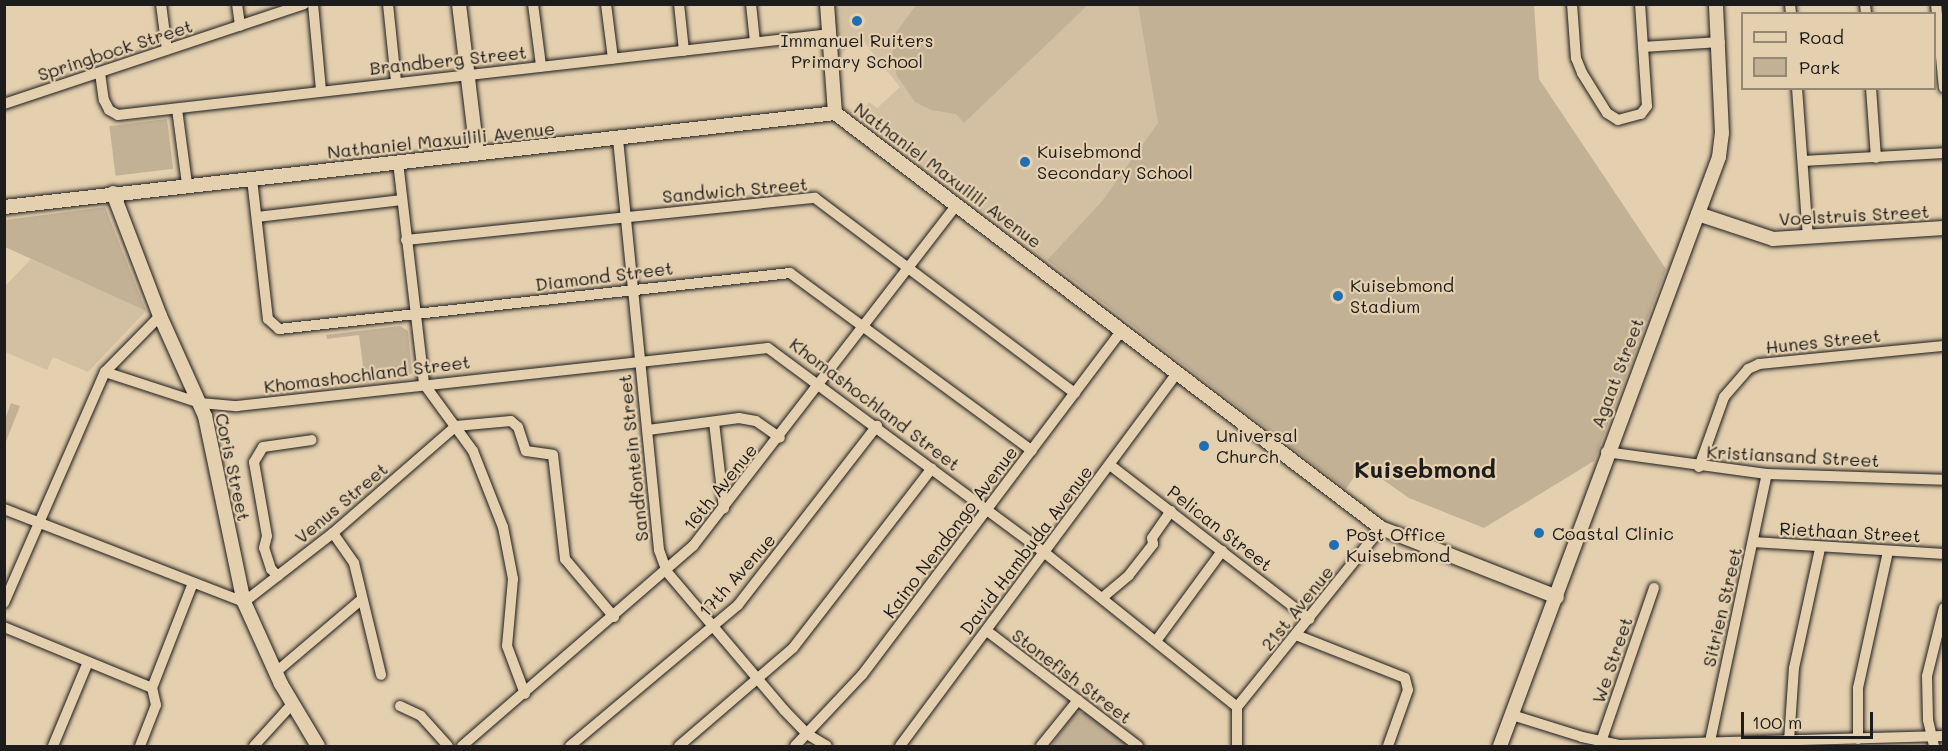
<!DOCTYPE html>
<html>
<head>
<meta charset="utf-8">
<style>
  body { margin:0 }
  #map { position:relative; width:1948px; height:751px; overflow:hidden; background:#e4cfae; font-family:Mali,sans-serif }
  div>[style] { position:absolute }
  .built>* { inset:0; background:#d3c0a2 }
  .green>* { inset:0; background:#c3b196; transform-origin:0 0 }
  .roads { filter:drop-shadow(0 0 2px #1c1c1c) drop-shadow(0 0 2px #1c1c1c) }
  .minor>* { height:10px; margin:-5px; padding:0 5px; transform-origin:5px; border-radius:5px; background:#e4cfae }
  .tertiary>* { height:14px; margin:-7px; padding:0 7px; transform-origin:7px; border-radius:7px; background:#e4cfae }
  .dots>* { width:16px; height:16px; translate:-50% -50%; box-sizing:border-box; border:3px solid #e4cfae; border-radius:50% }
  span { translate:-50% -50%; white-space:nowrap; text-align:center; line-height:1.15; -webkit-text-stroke:4.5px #e4cfae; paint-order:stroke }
  .poi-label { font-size:18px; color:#1c1c1c }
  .left { translate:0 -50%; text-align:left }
  .street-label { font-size:18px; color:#1c1c1c }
  .district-label { font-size:24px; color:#1c1c1c; font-weight:700 }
  .frame { position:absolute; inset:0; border:6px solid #1c1c1c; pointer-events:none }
  .legend { position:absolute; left:1741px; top:12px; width:195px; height:78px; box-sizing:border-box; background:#e4cfae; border:2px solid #948774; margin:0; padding:8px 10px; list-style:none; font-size:18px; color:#1c1c1c }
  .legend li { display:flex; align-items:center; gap:12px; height:30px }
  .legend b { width:30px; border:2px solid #948774 }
  .scale { position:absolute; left:1741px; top:712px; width:132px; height:27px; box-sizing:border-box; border:3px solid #1c1c1c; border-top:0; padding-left:8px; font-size:18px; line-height:21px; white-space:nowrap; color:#1c1c1c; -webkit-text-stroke:4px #e4cfae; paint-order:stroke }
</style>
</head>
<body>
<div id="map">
  <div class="built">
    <i style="clip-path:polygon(834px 5px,1138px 5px,1159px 123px,1102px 201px,1047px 260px,859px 116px,869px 102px,877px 108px,900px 87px,861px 38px,838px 57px)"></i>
    <i style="clip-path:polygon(31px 259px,146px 311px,88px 372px,53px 357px,47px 370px,5px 352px,4px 287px)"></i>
  </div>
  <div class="green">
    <i style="clip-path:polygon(916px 5px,916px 4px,1088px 5px,964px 123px,956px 114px,931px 110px,915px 102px,897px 76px,892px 57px,895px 34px)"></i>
    <i style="clip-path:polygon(1534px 5px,1539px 79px,1666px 269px,1594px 461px,1484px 528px,1409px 498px,1362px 465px,1346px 489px,1047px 260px,1102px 201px,1158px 123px,1138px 5px)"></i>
    <i style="left:167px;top:119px;width:50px;height:58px;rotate:83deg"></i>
    <i style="clip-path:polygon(105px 207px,146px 311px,5px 247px,5px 220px)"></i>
    <i style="clip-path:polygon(400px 326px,408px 331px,412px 373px,405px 378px,365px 382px,359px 335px,327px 339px,326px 335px)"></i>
    <i style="clip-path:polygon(11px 403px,20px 406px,5px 444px,5px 419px)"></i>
    <i style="clip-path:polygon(1075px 712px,1087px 713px,1129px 746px,1051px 746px)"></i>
  </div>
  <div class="roads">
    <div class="minor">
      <i style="left:161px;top:4px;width:46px;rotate:82.6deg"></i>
      <i style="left:237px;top:4px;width:22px;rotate:82deg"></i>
      <i style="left:313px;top:4px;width:87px;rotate:84.7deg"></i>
      <i style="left:388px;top:4px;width:78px;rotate:84.1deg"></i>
      <i style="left:533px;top:4px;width:63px;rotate:82.6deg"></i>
      <i style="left:606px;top:4px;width:55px;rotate:82.7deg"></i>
      <i style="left:679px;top:4px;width:47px;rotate:83.9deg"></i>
      <i style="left:751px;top:4px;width:38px;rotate:84deg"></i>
      <i style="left:1572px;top:4px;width:54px;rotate:85.8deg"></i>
      <i style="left:1576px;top:58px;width:16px;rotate:68deg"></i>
      <i style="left:1582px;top:73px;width:47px;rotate:58deg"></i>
      <i style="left:1607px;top:113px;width:13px;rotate:32deg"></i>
      <i style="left:1618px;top:120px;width:24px;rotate:-15deg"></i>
      <i style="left:1641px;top:114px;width:10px;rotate:-53deg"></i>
      <i style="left:1647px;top:106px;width:102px;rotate:-93.9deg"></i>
      <i style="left:1790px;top:4px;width:10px;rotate:84deg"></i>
      <i style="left:1865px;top:4px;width:10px;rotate:84deg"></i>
      <i style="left:1936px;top:4px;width:84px;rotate:84.6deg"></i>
      <i style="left:1643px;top:47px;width:77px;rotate:-3.7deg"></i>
      <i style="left:100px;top:73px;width:27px;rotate:82deg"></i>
      <i style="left:104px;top:100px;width:11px;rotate:63deg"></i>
      <i style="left:109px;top:110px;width:10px;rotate:29deg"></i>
      <i style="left:118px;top:115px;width:717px;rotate:-6.49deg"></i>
      <i style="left:1797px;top:88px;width:150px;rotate:85.8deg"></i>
      <i style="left:1871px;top:88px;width:70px;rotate:85.9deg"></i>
      <i style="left:4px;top:104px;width:316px;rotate:-18.4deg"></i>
      <i style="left:177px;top:109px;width:76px;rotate:82.4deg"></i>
      <i style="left:618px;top:139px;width:413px;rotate:84.3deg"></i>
      <i style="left:659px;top:550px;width:23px;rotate:70deg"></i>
      <i style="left:667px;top:572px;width:181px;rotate:49.7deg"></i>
      <i style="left:784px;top:710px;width:33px;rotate:46deg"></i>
      <i style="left:807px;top:734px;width:23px;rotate:31deg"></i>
      <i style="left:1803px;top:161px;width:141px;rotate:-3.2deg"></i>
      <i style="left:398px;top:162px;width:224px;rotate:83.3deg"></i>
      <i style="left:424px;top:384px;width:83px;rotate:53.8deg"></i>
      <i style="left:473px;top:451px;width:82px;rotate:68.5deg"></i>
      <i style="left:503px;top:527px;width:53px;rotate:79.1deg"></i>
      <i style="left:513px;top:579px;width:67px;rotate:95.1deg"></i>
      <i style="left:507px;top:646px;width:51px;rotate:69.4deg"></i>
      <i style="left:252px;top:179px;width:141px;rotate:83.5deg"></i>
      <i style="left:268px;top:319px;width:15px;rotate:42deg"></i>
      <i style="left:279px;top:329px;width:514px;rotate:-6.25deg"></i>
      <i style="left:790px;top:273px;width:300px;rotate:36.3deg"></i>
      <i style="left:257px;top:217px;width:146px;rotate:-6.7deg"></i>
      <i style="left:406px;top:240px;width:411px;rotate:-5.9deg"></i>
      <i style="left:815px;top:198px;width:325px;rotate:36.9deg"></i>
      <i style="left:105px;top:372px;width:78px;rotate:-45.5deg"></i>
      <i style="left:714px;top:422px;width:87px;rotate:83.4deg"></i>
      <i style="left:648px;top:430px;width:92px;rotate:-7.5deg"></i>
      <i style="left:739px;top:418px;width:17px;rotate:10deg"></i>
      <i style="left:756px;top:421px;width:29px;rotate:35deg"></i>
      <i style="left:1606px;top:452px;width:162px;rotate:7.8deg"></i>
      <i style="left:1767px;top:474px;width:177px;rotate:1.9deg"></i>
      <i style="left:1110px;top:465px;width:252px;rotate:37.7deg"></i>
      <i style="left:1699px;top:467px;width:74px;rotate:-70.3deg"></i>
      <i style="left:1724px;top:397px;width:37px;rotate:-49deg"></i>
      <i style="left:1748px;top:369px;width:12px;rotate:-24deg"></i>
      <i style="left:1759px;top:364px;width:186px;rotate:-5.6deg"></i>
      <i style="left:4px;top:509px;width:257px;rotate:21.2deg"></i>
      <i style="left:244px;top:602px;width:113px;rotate:-37.8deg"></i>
      <i style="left:333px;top:533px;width:163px;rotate:-41deg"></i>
      <i style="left:456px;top:426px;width:55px;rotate:-5.2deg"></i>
      <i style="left:511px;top:421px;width:9px;rotate:41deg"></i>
      <i style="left:518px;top:427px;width:25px;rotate:72deg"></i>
      <i style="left:526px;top:451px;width:27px;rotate:8deg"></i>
      <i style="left:553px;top:455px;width:105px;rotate:83.4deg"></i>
      <i style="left:565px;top:559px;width:76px;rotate:49.8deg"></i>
      <i style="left:333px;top:533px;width:37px;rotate:55deg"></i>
      <i style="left:354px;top:563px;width:115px;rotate:76.4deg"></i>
      <i style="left:1754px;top:542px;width:190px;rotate:3.6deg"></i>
      <i style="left:278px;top:576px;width:10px;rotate:-135deg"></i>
      <i style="left:271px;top:569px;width:22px;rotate:-108deg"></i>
      <i style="left:264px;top:548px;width:12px;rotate:-76deg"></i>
      <i style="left:267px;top:536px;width:75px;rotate:-100deg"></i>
      <i style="left:254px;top:462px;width:17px;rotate:-59deg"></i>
      <i style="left:263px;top:447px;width:49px;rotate:-8.1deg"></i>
      <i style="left:1102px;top:598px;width:35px;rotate:-40deg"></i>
      <i style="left:1129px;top:575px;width:39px;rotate:-52deg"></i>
      <i style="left:1153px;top:544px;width:6px;rotate:-99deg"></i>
      <i style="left:1152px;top:538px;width:33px;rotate:-55deg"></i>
      <i style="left:4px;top:603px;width:252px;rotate:-66.4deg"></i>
      <i style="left:105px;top:372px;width:100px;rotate:18.1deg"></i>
      <i style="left:200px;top:403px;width:37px;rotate:5deg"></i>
      <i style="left:237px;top:406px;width:534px;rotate:-6.23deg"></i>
      <i style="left:768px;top:348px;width:345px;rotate:36.5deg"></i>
      <i style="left:1045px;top:553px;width:246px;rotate:38.7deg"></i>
      <i style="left:1237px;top:707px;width:39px;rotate:90deg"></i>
      <i style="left:4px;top:627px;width:160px;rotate:22.4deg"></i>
      <i style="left:987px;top:631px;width:190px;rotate:37.3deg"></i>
      <i style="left:1296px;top:635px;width:117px;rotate:21.5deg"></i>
      <i style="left:1405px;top:678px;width:12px;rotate:76deg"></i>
      <i style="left:1408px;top:690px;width:59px;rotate:109.7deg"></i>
      <i style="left:1156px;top:641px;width:112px;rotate:-53.7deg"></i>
      <i style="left:276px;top:672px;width:113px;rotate:-40.3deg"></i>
      <i style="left:152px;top:688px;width:113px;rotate:-68.7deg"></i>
      <i style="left:400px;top:706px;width:23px;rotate:25deg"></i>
      <i style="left:421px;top:716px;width:40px;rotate:48deg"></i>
      <i style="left:1237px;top:707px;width:230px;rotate:-51.2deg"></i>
      <i style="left:1512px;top:715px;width:73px;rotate:17.4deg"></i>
      <i style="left:1582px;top:737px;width:39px;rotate:12deg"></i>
      <i style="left:1620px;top:745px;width:324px;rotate:-1.6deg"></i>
      <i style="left:1858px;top:739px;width:51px;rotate:-90deg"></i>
      <i style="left:1858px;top:688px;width:140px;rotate:-77.6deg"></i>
      <i style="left:1789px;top:741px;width:73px;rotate:-86.1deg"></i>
      <i style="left:1794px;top:668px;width:122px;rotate:-77.7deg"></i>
      <i style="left:1601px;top:742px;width:163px;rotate:-71deg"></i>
      <i style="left:53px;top:746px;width:91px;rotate:-67.4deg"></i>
      <i style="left:140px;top:746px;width:44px;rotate:-68.7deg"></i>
      <i style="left:156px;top:705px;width:17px;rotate:-103deg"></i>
      <i style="left:254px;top:746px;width:58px;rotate:-47.8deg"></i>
      <i style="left:462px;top:746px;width:306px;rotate:-40.9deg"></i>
      <i style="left:693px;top:546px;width:431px;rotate:-52.3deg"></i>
      <i style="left:570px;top:746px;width:219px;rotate:-40deg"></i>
      <i style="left:738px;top:605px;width:227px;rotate:-52.2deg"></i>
      <i style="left:679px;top:746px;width:150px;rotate:-40.7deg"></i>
      <i style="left:793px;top:648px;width:227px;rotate:-52.3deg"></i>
      <i style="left:795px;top:746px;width:98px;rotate:-46.7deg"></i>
      <i style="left:862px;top:675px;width:432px;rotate:-53deg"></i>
      <i style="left:900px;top:746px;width:465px;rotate:-53.4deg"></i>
      <i style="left:1041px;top:746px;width:59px;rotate:-51.2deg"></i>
      <i style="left:1709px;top:746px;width:278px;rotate:-78deg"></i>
      <i style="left:1934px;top:746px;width:27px;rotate:-103deg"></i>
      <i style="left:1928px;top:720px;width:44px;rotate:-91.3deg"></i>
      <i style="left:1927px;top:676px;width:70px;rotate:-76deg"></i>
    </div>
    <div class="tertiary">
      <i style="left:459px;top:4px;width:150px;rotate:83.1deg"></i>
      <i style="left:827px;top:4px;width:109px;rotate:85.8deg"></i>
      <i style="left:113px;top:193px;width:132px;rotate:69.1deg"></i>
      <i style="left:160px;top:316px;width:110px;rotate:65.8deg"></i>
      <i style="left:205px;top:416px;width:190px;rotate:78.2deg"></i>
      <i style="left:244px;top:602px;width:90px;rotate:65.7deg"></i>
      <i style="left:281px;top:684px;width:72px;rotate:59.2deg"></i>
      <i style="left:4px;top:207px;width:836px;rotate:-6.45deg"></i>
      <i style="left:835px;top:113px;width:686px;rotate:37.24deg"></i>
      <i style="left:1381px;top:528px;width:189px;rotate:21.4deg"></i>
      <i style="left:1698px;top:214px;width:79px;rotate:18.4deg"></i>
      <i style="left:1773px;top:239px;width:171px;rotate:-3.7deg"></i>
      <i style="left:1500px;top:746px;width:628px;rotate:-69.6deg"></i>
      <i style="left:1719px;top:157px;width:24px;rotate:-83deg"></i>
      <i style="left:1722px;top:133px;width:129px;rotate:-92.7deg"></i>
    </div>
  </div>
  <div class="dots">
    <i style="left:857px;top:21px;background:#1f6fb2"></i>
    <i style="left:1025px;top:162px;background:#1f6fb2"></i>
    <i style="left:1338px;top:296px;background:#1f6fb2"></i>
    <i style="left:1204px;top:446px;background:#1f6fb2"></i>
    <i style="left:1539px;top:533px;background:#1f6fb2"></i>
    <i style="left:1334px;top:545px;background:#1f6fb2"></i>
  </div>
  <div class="poi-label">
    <span style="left:857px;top:51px">Immanuel Ruiters<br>Primary School</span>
    <span class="left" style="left:1037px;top:162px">Kuisebmond<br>Secondary School</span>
    <span class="left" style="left:1350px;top:296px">Kuisebmond<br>Stadium</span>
    <span class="left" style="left:1216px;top:446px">Universal<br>Church</span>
    <span class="left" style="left:1552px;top:533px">Coastal Clinic</span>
    <span class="left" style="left:1346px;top:545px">Post Office<br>Kuisebmond</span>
  </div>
  <div class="street-label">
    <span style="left:115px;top:50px;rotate:-18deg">Springbock Street</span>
    <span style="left:448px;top:60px;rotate:-6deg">Brandberg Street</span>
    <span style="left:441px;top:140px;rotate:-6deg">Nathaniel Maxuilili Avenue</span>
    <span style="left:948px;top:175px;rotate:37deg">Nathaniel Maxuilili Avenue</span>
    <span style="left:735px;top:190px;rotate:-5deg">Sandwich Street</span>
    <span style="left:1854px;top:215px;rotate:-3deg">Voelstruis Street</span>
    <span style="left:604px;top:276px;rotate:-7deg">Diamond Street</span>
    <span style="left:1823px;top:341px;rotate:-6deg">Hunes Street</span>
    <span style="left:1617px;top:373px;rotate:-69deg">Agaat Street</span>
    <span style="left:367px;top:374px;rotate:-7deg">Khomashochland Street</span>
    <span style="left:875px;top:404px;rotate:37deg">Khomashochland Street</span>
    <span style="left:1793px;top:456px;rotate:3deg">Kristiansand Street</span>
    <span style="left:633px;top:458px;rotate:-96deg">Sandfontein Street</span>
    <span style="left:233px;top:467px;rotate:78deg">Coris Street</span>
    <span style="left:720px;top:487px;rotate:-51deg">16th Avenue</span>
    <span style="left:341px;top:503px;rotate:-40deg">Venus Street</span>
    <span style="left:1220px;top:528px;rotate:38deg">Pelican Street</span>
    <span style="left:950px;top:532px;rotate:-53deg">Kaino Nendongo Avenue</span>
    <span style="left:1850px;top:532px;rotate:3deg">Riethaan Street</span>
    <span style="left:1026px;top:550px;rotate:-53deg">David Hambuda Avenue</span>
    <span style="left:737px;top:575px;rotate:-48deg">17th Avenue</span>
    <span style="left:1722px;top:607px;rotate:-77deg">Sitrien Street</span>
    <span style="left:1297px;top:608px;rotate:-51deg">21st Avenue</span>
    <span style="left:1612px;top:660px;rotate:-71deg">We Street</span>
    <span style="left:1072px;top:676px;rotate:37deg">Stonefish Street</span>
  </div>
  <div class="district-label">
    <span style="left:1425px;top:469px">Kuisebmond</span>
  </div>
  <div class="frame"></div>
  <ul class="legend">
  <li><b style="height:8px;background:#e4cfae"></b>Road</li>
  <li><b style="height:16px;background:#c3b196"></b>Park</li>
  </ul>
  <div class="scale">100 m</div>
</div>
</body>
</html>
